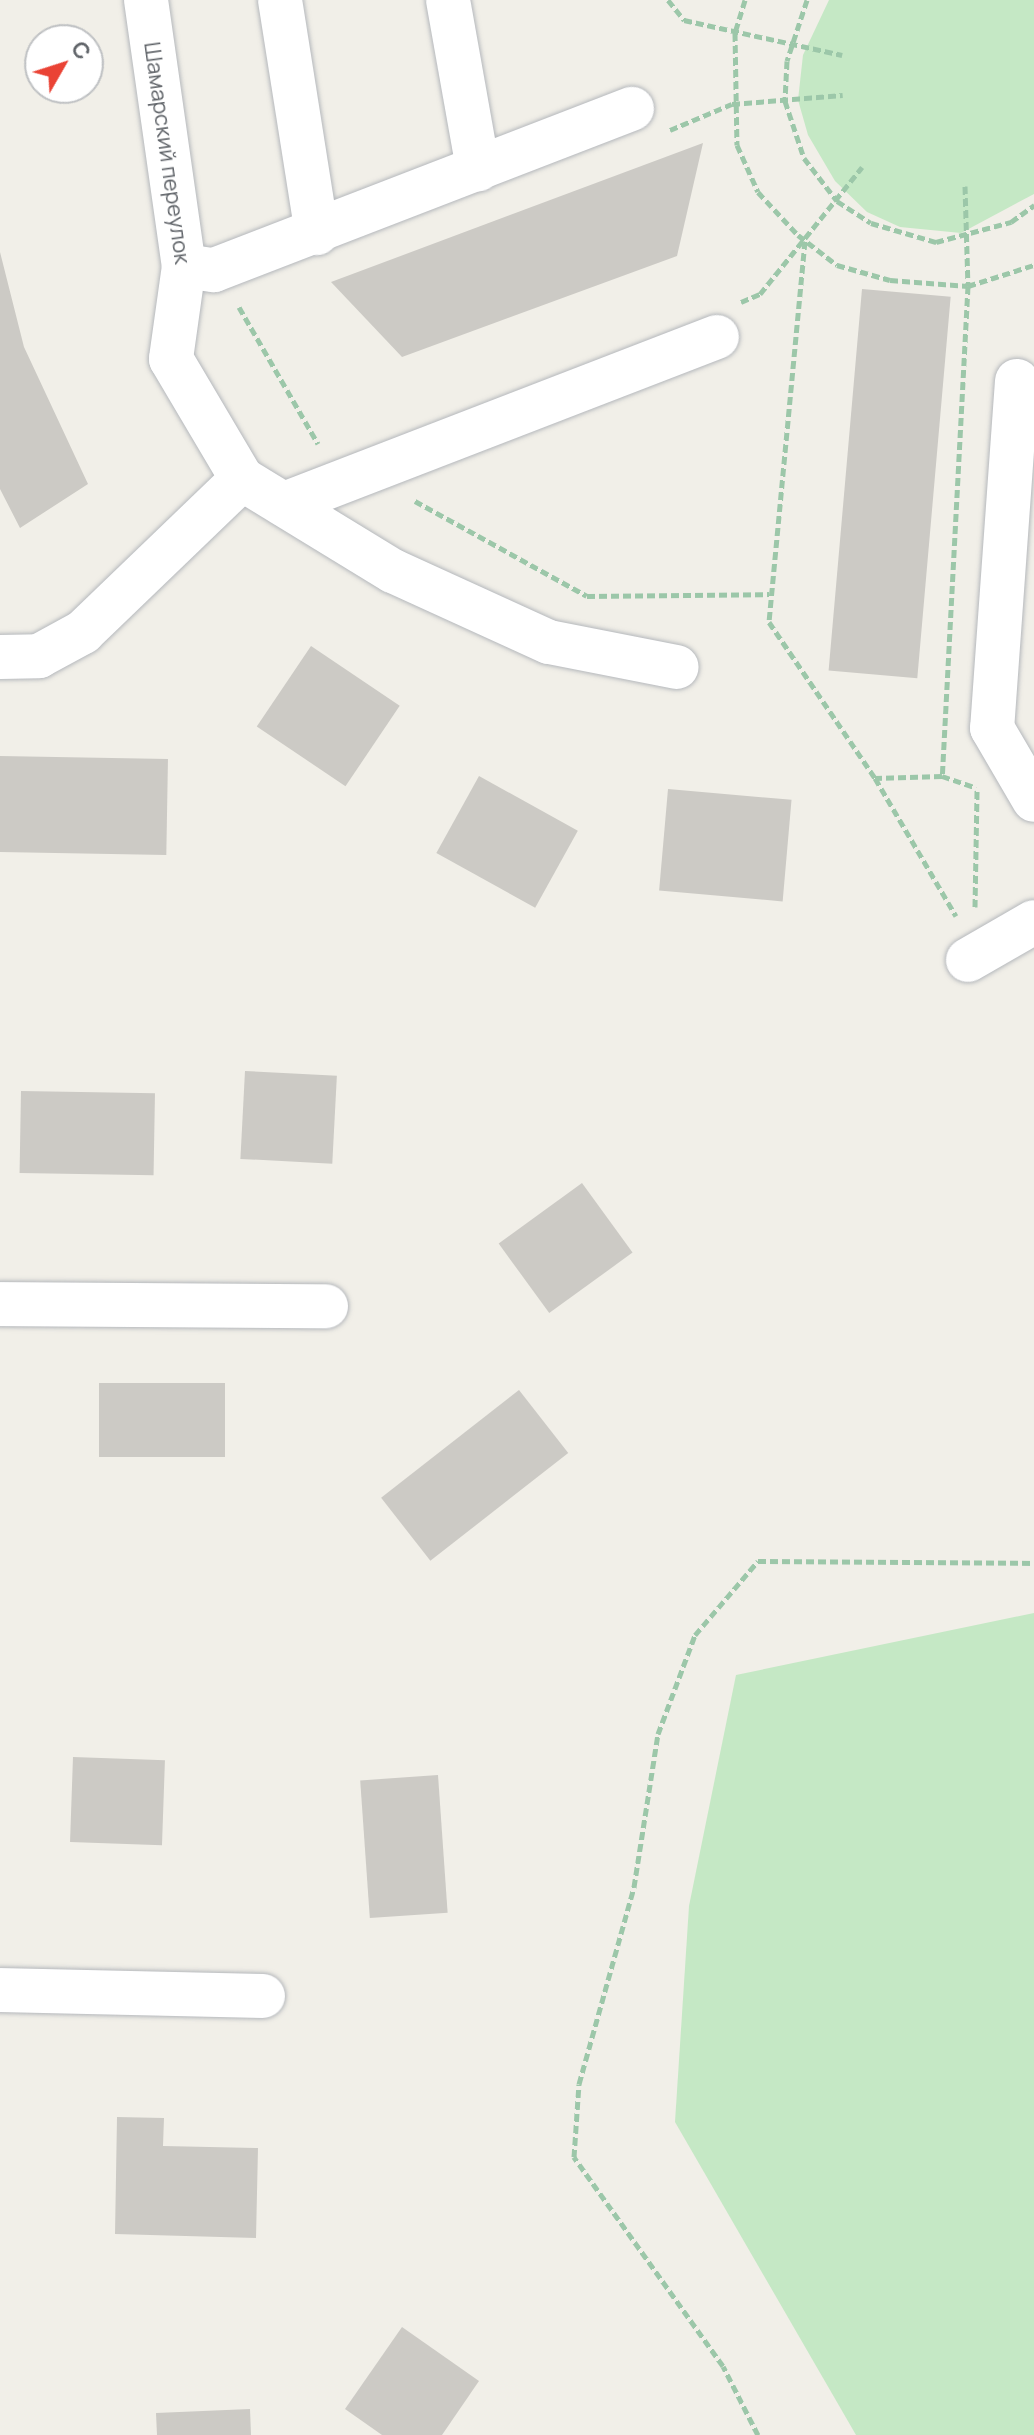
<!DOCTYPE html>
<html>
<head>
<meta charset="utf-8">
<style>
  body { margin:0 }
  #map { position:relative; width:1034px; height:2435px; overflow:hidden; background:#f1efe8; font-family:Manrope,sans-serif }
  div>[style] { position:absolute }
  .green>* { inset:0; background:#c5e8c5 }
  .building>* { inset:0; background:#cccac5; transform-origin:0 0 }
  .path>* { height:5px; margin-top:-2.5px; transform-origin:0; background:repeating-linear-gradient(90deg,#9cc7a9 0 8px,transparent 0 12px) }
  .roads { filter:drop-shadow(0 0 2px #b5b8bc) drop-shadow(0 0 2px #b5b8bc) }
  .minor>* { height:44px; margin:-22px; padding:0 22px; transform-origin:22px; border-radius:22px; background:#fff }
  span { translate:-50% -50%; white-space:nowrap; text-align:center; line-height:1.15; -webkit-text-stroke:6px #fff; paint-order:stroke }
  .street-label { font-size:22px; color:#5f6368 }
  .north { position:absolute; left:24px; top:24px; width:80px; height:80px; box-sizing:border-box; background:#fff; border:2px solid #bfc1c3; border-radius:50%; rotate:51deg; font-size:22px; font-weight:700; line-height:32px; text-align:center; color:#5f6368 }
  .north::after { content:''; display:block; margin:auto; width:28px; height:36px; background:#ea4335; clip-path:polygon(50% 0,100% 100%,50% 72%,0 100%) }
</style>
</head>
<body>
<div id="map">
  <div class="green">
    <i style="clip-path:polygon(829px 0,1034px 0,1034px 194px,961px 233px,900px 227px,867px 212px,835px 181px,808px 135px,798px 100px,803px 55px)"></i>
    <i style="clip-path:polygon(1034px 1613px,1034px 2435px,856px 2435px,675px 2122px,689px 1906px,736px 1675px)"></i>
  </div>
  <div class="building">
    <i style="clip-path:polygon(703px 143px,677px 256px,402px 357px,331px 282px)"></i>
    <i style="clip-path:polygon(0 252px,24px 347px,88px 484px,20px 528px,0 489px)"></i>
    <i style="left:862px;top:289px;width:89px;height:383px;rotate:5deg"></i>
    <i style="left:311px;top:646px;width:107px;height:97px;rotate:34deg"></i>
    <i style="left:0;top:756px;width:168px;height:96px;rotate:1deg"></i>
    <i style="left:479px;top:776px;width:113px;height:88px;rotate:29deg"></i>
    <i style="left:668px;top:789px;width:124px;height:102px;rotate:5deg"></i>
    <i style="left:245px;top:1071px;width:92px;height:88px;rotate:3deg"></i>
    <i style="left:21px;top:1091px;width:134px;height:82px;rotate:1deg"></i>
    <i style="left:582px;top:1183px;width:86px;height:103px;rotate:54deg"></i>
    <i style="left:99px;top:1383px;width:126px;height:74px"></i>
    <i style="left:519px;top:1390px;width:80px;height:175px;rotate:52deg"></i>
    <i style="left:73px;top:1757px;width:92px;height:85px;rotate:2deg"></i>
    <i style="left:438px;top:1775px;width:138px;height:78px;rotate:86deg"></i>
    <i style="clip-path:polygon(117px 2117px,164px 2118px,163px 2146px,258px 2148px,256px 2238px,115px 2234px)"></i>
    <i style="clip-path:polygon(402px 2327px,479px 2381px,442px 2435px,382px 2435px,345px 2409px)"></i>
    <i style="clip-path:polygon(250px 2409px,251px 2435px,157px 2435px,156px 2413px)"></i>
  </div>
  <div class="path">
    <i style="left:668px;top:0;width:26px;rotate:51deg"></i>
    <i style="left:684px;top:20px;width:162px;rotate:12.5deg"></i>
    <i style="left:745px;top:0;width:34px;rotate:107deg"></i>
    <i style="left:735px;top:33px;width:112px;rotate:89deg"></i>
    <i style="left:737px;top:145px;width:51px;rotate:65.9deg"></i>
    <i style="left:758px;top:192px;width:59px;rotate:47.1deg"></i>
    <i style="left:798px;top:235px;width:49px;rotate:37.6deg"></i>
    <i style="left:837px;top:265px;width:55px;rotate:15.8deg"></i>
    <i style="left:890px;top:280px;width:78px;rotate:4.4deg"></i>
    <i style="left:968px;top:286px;width:69px;rotate:-17.7deg"></i>
    <i style="left:807px;top:0;width:64px;rotate:108.2deg"></i>
    <i style="left:787px;top:61px;width:40px;rotate:92.9deg"></i>
    <i style="left:785px;top:101px;width:60px;rotate:71.6deg"></i>
    <i style="left:804px;top:158px;width:54px;rotate:52.5deg"></i>
    <i style="left:837px;top:201px;width:40px;rotate:32.9deg"></i>
    <i style="left:871px;top:223px;width:68px;rotate:16.3deg"></i>
    <i style="left:936px;top:242px;width:78px;rotate:-14.9deg"></i>
    <i style="left:1011px;top:222px;width:29px;rotate:-36deg"></i>
    <i style="left:670px;top:130px;width:67px;rotate:-22.8deg"></i>
    <i style="left:732px;top:104px;width:111px;rotate:-4.6deg"></i>
    <i style="left:965px;top:186px;width:100px;rotate:88.3deg"></i>
    <i style="left:968px;top:286px;width:491px;rotate:93deg"></i>
    <i style="left:942px;top:776px;width:36px;rotate:19deg"></i>
    <i style="left:805px;top:241px;width:383px;rotate:95.4deg"></i>
    <i style="left:769px;top:622px;width:189px;rotate:55.8deg"></i>
    <i style="left:741px;top:302px;width:21px;rotate:-23deg"></i>
    <i style="left:760px;top:294px;width:163px;rotate:-51.2deg"></i>
    <i style="left:239px;top:307px;width:158px;rotate:60deg"></i>
    <i style="left:415px;top:501px;width:196px;rotate:28.9deg"></i>
    <i style="left:587px;top:596px;width:182px;rotate:-0.6deg"></i>
    <i style="left:942px;top:776px;width:67px;rotate:178.3deg"></i>
    <i style="left:875px;top:778px;width:160px;rotate:59.6deg"></i>
    <i style="left:975px;top:907px;width:118px;rotate:-89deg"></i>
    <i style="left:758px;top:2435px;width:77px;rotate:-116.9deg"></i>
    <i style="left:723px;top:2366px;width:257px;rotate:-125.5deg"></i>
    <i style="left:574px;top:2157px;width:73px;rotate:-86.1deg"></i>
    <i style="left:579px;top:2084px;width:205px;rotate:-74.4deg"></i>
    <i style="left:634px;top:1887px;width:155px;rotate:-81.1deg"></i>
    <i style="left:658px;top:1734px;width:106px;rotate:-69.5deg"></i>
    <i style="left:695px;top:1635px;width:97px;rotate:-49.6deg"></i>
    <i style="left:758px;top:1561px;width:276px;rotate:0.4deg"></i>
  </div>
  <div class="roads">
    <div class="minor">
      <i style="left:146px;top:0;width:269px;rotate:81.9deg"></i>
      <i style="left:184px;top:266px;width:94px;rotate:98deg"></i>
      <i style="left:171px;top:359px;width:139px;rotate:59.4deg"></i>
      <i style="left:242px;top:479px;width:177px;rotate:31.4deg"></i>
      <i style="left:393px;top:571px;width:171px;rotate:24.5deg"></i>
      <i style="left:549px;top:642px;width:130px;rotate:11.1deg"></i>
      <i style="left:280px;top:0;width:236px;rotate:81deg"></i>
      <i style="left:448px;top:0;width:172px;rotate:79.9deg"></i>
      <i style="left:184px;top:266px;width:30px;rotate:8deg"></i>
      <i style="left:214px;top:270px;width:448px;rotate:-21.1deg"></i>
      <i style="left:1017px;top:381px;width:348px;rotate:94.1deg"></i>
      <i style="left:992px;top:728px;width:83px;rotate:59.7deg"></i>
      <i style="left:284px;top:504px;width:464px;rotate:-21.1deg"></i>
      <i style="left:0;top:657px;width:39px;rotate:-1deg"></i>
      <i style="left:39px;top:656px;width:50px;rotate:-28.6deg"></i>
      <i style="left:83px;top:632px;width:221px;rotate:-43.9deg"></i>
      <i style="left:968px;top:960px;width:76px;rotate:-29.9deg"></i>
      <i style="left:0;top:1304px;width:326px;rotate:0.4deg"></i>
      <i style="left:0;top:1990px;width:263px;rotate:1.3deg"></i>
    </div>
  </div>
  <div class="street-label">
    <span style="left:167px;top:153px;rotate:82deg">Шамарский переулок</span>
  </div>
  <div class="north">С</div>
</div>
</body>
</html>
